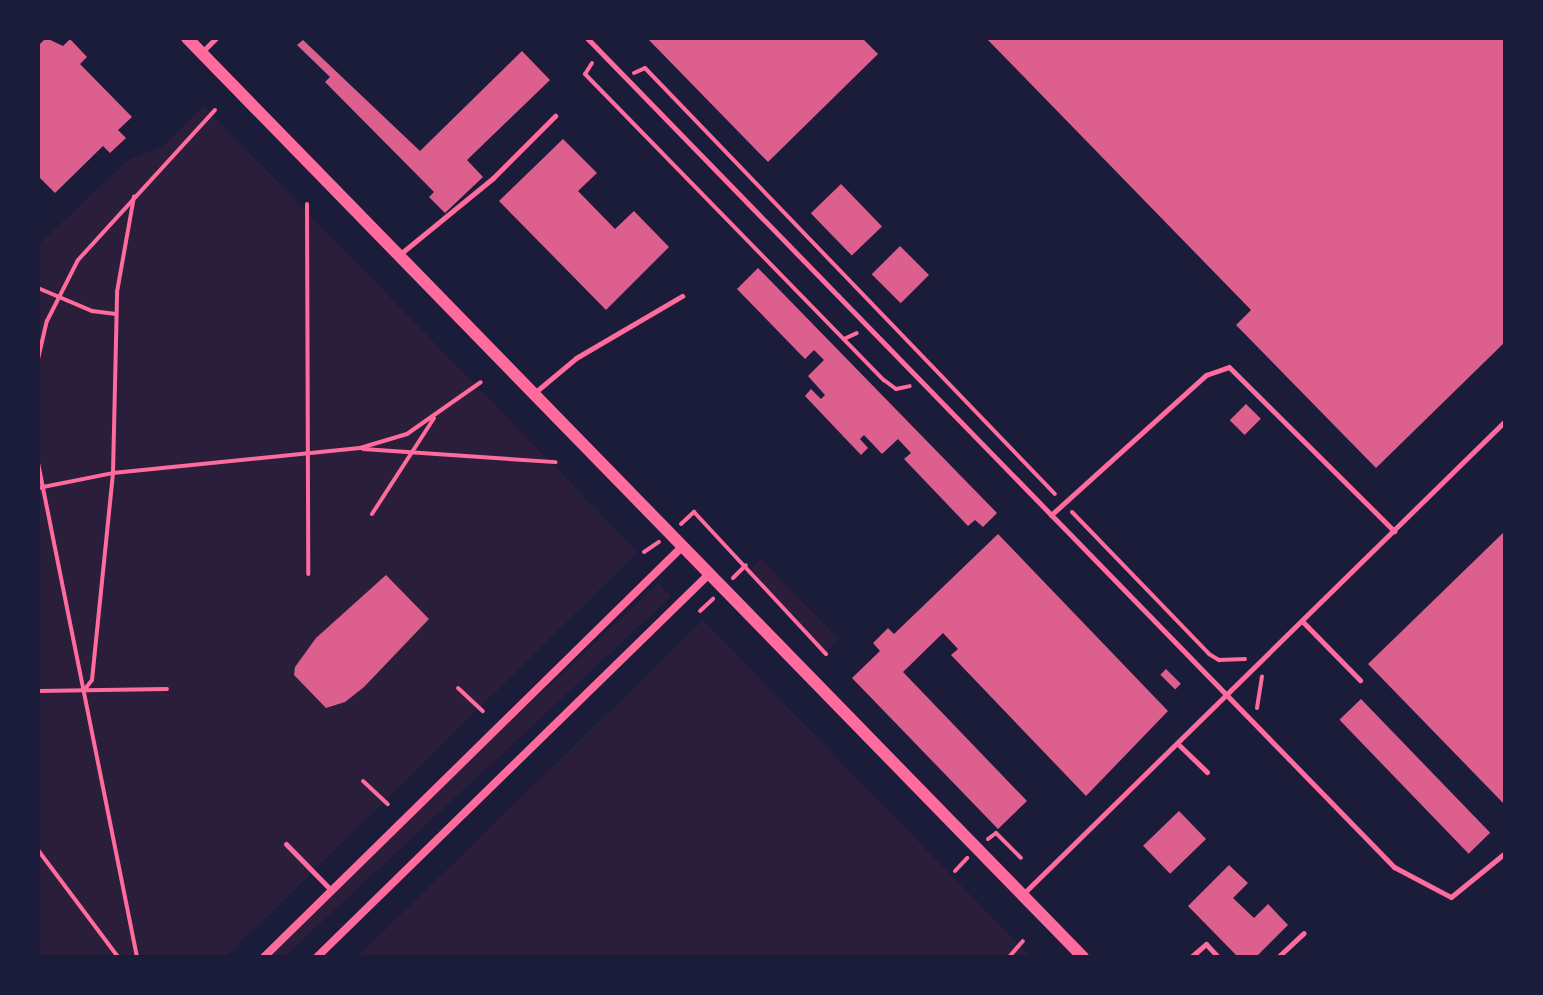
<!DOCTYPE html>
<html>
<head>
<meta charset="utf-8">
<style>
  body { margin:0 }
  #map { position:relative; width:1543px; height:995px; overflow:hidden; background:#1b1b3a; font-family:"Open Sans",sans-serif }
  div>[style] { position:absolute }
  .green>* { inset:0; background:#2a1e3b; transform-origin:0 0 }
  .building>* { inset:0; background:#dd5f8e; transform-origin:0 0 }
  .path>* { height:4px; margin:-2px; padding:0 2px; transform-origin:2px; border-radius:2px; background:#ff6b9d }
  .service>* { height:5px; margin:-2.5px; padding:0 2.5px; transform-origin:2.5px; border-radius:2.5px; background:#ff6b9d }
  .minor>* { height:8px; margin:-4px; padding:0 4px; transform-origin:4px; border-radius:4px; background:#ff6b9d }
  .tertiary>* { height:12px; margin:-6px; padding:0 6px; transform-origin:6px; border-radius:6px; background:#ff6b9d }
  span { translate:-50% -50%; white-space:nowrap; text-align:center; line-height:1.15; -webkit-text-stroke:6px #1b1b3a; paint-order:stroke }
  .frame { position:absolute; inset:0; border:40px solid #1b1b3a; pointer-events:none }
</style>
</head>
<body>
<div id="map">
  <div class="green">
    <i style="clip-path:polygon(204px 106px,638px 552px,226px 957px,38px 957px,38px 245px,128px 160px,163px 146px)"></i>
    <i style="left:761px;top:559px;width:112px;height:17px;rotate:46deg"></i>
    <i style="left:659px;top:583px;width:18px;height:535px;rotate:47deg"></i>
    <i style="clip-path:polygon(703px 620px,1031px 957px,357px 957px)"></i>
  </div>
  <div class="building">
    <i style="clip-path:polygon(46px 38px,63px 46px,70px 39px,87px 57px,80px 64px,132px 117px,118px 130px,126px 138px,110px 153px,103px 146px,55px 193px,38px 176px,38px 46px)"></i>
    <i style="clip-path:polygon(647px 38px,862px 38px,878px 54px,768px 162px)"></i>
    <i style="clip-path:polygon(986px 38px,1505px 38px,1505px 342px,1376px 468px,1236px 325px,1251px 310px)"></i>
    <i style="clip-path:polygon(303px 40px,420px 151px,522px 51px,550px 80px,467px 160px,483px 177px,445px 213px,429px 197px,434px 192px,325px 82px,330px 77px,297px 45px)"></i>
    <i style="clip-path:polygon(563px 139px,597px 173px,578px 191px,615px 229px,634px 211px,669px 247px,606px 310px,499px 201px)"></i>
    <i style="left:841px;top:184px;width:59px;height:42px;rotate:46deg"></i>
    <i style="left:900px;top:246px;width:41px;height:40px;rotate:45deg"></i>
    <i style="clip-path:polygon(758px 268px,997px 513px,983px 527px,975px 520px,968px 526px,904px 459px,911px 453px,898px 439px,882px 454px,864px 435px,860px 439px,868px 448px,861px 455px,805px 396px,811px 389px,821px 399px,825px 395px,808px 376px,824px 360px,814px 350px,805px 359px,737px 289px)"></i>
    <i style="left:1246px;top:404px;width:21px;height:23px;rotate:45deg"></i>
    <i style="clip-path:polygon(1505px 531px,1505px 805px,1368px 664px)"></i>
    <i style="clip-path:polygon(998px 534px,1168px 711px,1086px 796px,951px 655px,958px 649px,943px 633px,903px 672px,1027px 801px,998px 829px,852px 678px,880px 651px,873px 643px,888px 628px,894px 634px)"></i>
    <i style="clip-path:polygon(386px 575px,429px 619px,364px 687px,345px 702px,326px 708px,294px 675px,295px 667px,316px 638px)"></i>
    <i style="left:1166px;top:669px;width:21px;height:8px;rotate:45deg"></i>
    <i style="left:1361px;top:699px;width:186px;height:30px;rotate:46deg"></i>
    <i style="left:1179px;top:811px;width:39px;height:50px;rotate:46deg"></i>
    <i style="clip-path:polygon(1229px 865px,1248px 883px,1233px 898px,1254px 918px,1268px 904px,1288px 925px,1256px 957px,1238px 957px,1188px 906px)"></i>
  </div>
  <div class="path">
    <i style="left:592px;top:63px;width:13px;rotate:122deg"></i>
    <i style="left:585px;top:74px;width:428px;rotate:45.7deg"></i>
    <i style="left:884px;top:380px;width:15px;rotate:37deg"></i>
    <i style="left:896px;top:389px;width:14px;rotate:-12deg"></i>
    <i style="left:634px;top:73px;width:12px;rotate:-24deg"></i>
    <i style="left:645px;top:68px;width:591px;rotate:46.1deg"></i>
    <i style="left:307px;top:204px;width:370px;rotate:89.8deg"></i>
    <i style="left:38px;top:288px;width:59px;rotate:23.1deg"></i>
    <i style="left:92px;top:311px;width:24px;rotate:7deg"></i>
    <i style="left:844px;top:339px;width:14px;rotate:-25deg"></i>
    <i style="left:38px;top:359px;width:39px;rotate:-77deg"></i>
    <i style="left:47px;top:321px;width:68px;rotate:-63.1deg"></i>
    <i style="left:78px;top:260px;width:203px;rotate:-47.6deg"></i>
    <i style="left:363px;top:449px;width:193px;rotate:3.9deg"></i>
    <i style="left:38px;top:463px;width:504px;rotate:78.67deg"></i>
    <i style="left:38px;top:488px;width:76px;rotate:-11.3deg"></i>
    <i style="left:113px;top:473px;width:248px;rotate:-5.8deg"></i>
    <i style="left:360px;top:448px;width:49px;rotate:-16.6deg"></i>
    <i style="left:407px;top:434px;width:90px;rotate:-35.1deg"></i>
    <i style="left:1072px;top:512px;width:197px;rotate:46deg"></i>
    <i style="left:1209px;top:654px;width:12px;rotate:31deg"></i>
    <i style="left:1219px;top:660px;width:26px;rotate:-2deg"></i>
    <i style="left:372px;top:514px;width:114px;rotate:-57.1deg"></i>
    <i style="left:681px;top:524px;width:18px;rotate:-43deg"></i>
    <i style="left:694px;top:512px;width:194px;rotate:47.1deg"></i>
    <i style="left:644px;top:552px;width:18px;rotate:-34deg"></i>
    <i style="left:733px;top:578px;width:18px;rotate:-45deg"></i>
    <i style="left:700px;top:611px;width:18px;rotate:-43deg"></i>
    <i style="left:458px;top:688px;width:34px;rotate:43deg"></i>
    <i style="left:85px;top:689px;width:11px;rotate:-52deg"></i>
    <i style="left:92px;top:680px;width:208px;rotate:-84.2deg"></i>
    <i style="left:113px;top:473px;width:181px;rotate:-88.7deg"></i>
    <i style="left:117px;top:292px;width:97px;rotate:-79.9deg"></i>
    <i style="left:38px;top:691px;width:129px;rotate:-0.9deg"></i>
    <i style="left:1257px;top:708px;width:32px;rotate:-81deg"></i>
    <i style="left:363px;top:781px;width:34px;rotate:43deg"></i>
    <i style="left:988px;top:839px;width:10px;rotate:-37deg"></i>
    <i style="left:996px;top:833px;width:35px;rotate:45deg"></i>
    <i style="left:38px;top:850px;width:134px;rotate:53.2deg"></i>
    <i style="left:955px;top:871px;width:18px;rotate:-47deg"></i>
    <i style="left:1009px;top:957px;width:21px;rotate:-49deg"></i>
  </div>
  <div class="service">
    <i style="left:587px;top:38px;width:1157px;rotate:45.77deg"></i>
    <i style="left:1394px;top:867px;width:64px;rotate:27.8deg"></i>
    <i style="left:1451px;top:897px;width:70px;rotate:-39.2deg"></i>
    <i style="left:202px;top:52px;width:20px;rotate:-45deg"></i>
    <i style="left:399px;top:255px;width:122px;rotate:-39.3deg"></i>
    <i style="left:493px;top:178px;width:88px;rotate:-45deg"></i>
    <i style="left:533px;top:394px;width:56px;rotate:-39.9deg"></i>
    <i style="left:576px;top:358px;width:123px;rotate:-30.3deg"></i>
    <i style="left:1051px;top:515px;width:209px;rotate:-42.1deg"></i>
    <i style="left:1206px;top:375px;width:24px;rotate:-19deg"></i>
    <i style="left:1229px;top:367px;width:233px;rotate:44.8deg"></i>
    <i style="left:1302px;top:621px;width:83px;rotate:45.5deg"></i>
    <i style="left:1179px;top:745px;width:39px;rotate:44deg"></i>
    <i style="left:286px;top:844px;width:64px;rotate:45.6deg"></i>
    <i style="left:1023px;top:894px;width:675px;rotate:-44.46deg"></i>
    <i style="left:1191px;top:957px;width:20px;rotate:-41deg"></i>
    <i style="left:1206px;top:944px;width:18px;rotate:47deg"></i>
    <i style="left:1278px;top:957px;width:35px;rotate:-43deg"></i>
  </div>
  <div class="minor">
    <i style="left:264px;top:957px;width:587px;rotate:-44.45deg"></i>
    <i style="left:317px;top:957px;width:548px;rotate:-44.33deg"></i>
  </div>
  <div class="tertiary">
    <i style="left:187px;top:38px;width:1284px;rotate:45.73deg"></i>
  </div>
  <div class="frame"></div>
</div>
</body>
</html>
